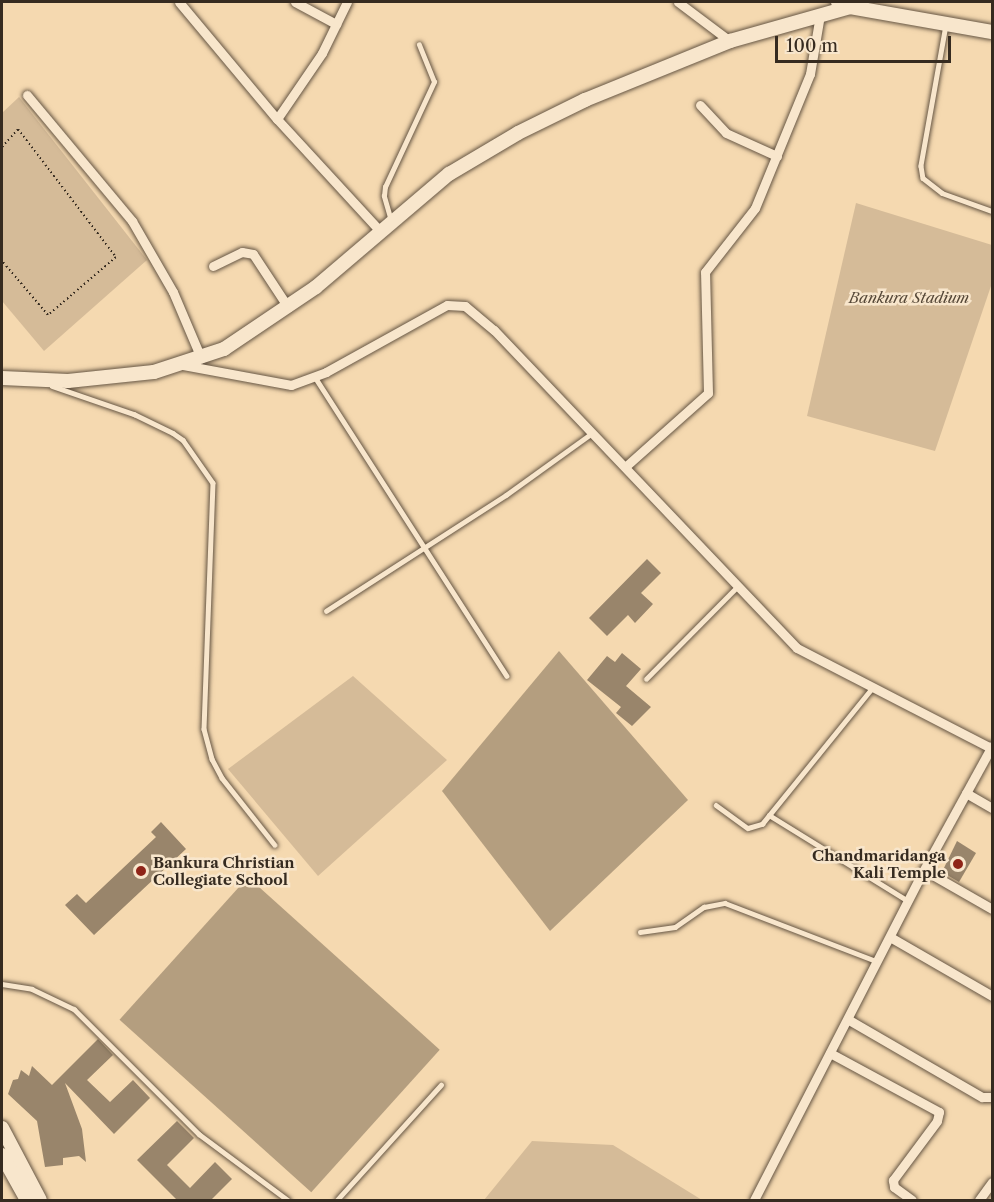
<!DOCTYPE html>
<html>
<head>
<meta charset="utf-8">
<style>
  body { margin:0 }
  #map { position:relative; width:994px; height:1202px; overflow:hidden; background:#f5d9b0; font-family:"Libre Caslon Text",serif }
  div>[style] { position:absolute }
  .green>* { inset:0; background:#d5bb98 }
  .water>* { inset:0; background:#b49e7f; transform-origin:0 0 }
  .building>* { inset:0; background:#99856b }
  .path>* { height:2px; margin-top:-1px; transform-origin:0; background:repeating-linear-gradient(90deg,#362b20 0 1.5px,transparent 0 4.5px) }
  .roads { filter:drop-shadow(0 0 2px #665644) drop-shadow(0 0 2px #665644) }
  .lane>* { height:4.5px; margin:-2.25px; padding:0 2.25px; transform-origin:2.25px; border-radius:2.25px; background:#f8e6cc }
  .street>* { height:9px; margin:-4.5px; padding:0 4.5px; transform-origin:4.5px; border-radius:4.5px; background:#f8e6cc }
  .secondary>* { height:14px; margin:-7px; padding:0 7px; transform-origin:7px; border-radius:7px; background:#f8e6cc }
  .dots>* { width:16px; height:16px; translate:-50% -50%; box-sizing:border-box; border:3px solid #f8e6cc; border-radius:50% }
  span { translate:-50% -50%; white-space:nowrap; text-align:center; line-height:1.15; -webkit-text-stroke:5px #f8e6cc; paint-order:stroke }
  .park-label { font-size:15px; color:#564838; font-style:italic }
  .poi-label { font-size:15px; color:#362b20; font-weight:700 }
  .right { translate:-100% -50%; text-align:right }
  .left { translate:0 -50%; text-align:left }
  .frame { position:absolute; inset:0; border:3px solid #362b20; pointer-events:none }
  .scale { position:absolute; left:775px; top:36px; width:176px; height:27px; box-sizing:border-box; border:3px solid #362b20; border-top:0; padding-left:8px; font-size:18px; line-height:21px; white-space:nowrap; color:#362b20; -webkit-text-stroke:4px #f8e6cc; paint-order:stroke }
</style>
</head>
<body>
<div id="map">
  <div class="green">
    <i style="clip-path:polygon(19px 97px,147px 260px,44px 351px,2px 301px,2px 113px)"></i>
    <i style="clip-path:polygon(856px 203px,992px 245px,992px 283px,935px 451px,807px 416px)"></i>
    <i style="clip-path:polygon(353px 676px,447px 760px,318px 876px,228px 769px)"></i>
    <i style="clip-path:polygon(532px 1141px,613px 1145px,702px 1200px,484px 1200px)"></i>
  </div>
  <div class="water">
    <i style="clip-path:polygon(559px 651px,688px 800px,550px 931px,442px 791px)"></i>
    <i style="left:248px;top:877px;width:258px;height:192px;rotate:42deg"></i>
  </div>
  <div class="building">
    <i style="clip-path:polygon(647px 559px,661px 573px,641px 593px,653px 604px,635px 623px,628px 615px,607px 636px,589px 618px)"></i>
    <i style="clip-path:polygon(622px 653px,641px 669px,626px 686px,651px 707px,632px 726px,616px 713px,621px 707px,587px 680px,607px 656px,615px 662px)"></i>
    <i style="clip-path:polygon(161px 822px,186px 849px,94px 935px,65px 905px,77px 894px,86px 903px,156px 837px,151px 832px)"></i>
    <i style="clip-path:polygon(957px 841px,976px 853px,959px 882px,942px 872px)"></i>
    <i style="clip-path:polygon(98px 1039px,113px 1055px,87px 1080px,110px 1102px,133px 1080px,150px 1098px,114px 1134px,65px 1083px,82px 1129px,86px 1162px,79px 1156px,63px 1158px,63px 1165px,45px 1167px,37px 1121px,8px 1094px,13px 1080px,18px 1079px,21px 1070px,29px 1076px,32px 1066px,52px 1085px)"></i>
    <i style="clip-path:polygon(177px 1121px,194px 1138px,167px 1165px,190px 1188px,215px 1162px,232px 1179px,211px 1200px,177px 1200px,137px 1160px)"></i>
  </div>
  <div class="path">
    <i style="left:2px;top:147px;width:24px;rotate:-48deg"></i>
    <i style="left:18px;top:129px;width:161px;rotate:52.6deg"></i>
    <i style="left:116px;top:257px;width:89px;rotate:139.5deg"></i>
    <i style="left:48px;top:315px;width:71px;rotate:-130.4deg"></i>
  </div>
  <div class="roads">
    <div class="lane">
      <i style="left:946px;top:25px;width:143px;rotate:100.1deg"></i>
      <i style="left:921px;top:166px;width:12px;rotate:81deg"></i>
      <i style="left:923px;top:178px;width:24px;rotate:38deg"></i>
      <i style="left:942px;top:193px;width:53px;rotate:19.8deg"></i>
      <i style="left:391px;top:221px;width:26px;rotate:-106deg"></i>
      <i style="left:384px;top:196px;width:9px;rotate:-84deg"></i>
      <i style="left:385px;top:187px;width:116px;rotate:-65deg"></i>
      <i style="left:434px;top:82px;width:40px;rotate:-112deg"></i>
      <i style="left:315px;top:377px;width:355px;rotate:57.3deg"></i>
      <i style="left:52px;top:386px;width:87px;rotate:18.9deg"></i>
      <i style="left:134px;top:414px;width:43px;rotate:26deg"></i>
      <i style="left:173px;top:433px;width:12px;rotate:35deg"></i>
      <i style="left:183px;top:440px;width:52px;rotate:55.1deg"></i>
      <i style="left:213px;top:483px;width:246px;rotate:92.1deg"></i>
      <i style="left:204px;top:729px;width:31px;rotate:75deg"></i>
      <i style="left:212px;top:759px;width:21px;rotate:62deg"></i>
      <i style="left:222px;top:778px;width:85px;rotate:51.7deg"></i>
      <i style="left:326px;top:611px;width:214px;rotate:-32.8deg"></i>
      <i style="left:506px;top:495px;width:105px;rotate:-35.7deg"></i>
      <i style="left:646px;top:679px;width:131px;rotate:-45.3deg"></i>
      <i style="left:716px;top:805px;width:39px;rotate:36deg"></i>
      <i style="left:748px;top:828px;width:15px;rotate:-16deg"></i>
      <i style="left:762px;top:824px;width:176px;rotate:-51deg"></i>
      <i style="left:769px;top:815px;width:163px;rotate:31.7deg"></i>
      <i style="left:640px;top:932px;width:35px;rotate:-8deg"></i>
      <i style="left:675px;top:927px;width:35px;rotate:-35deg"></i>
      <i style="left:704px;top:907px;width:21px;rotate:-11deg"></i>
      <i style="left:725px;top:903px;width:162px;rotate:21deg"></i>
      <i style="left:2px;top:984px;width:30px;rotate:9deg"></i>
      <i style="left:32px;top:989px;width:47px;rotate:25.5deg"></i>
      <i style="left:74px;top:1009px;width:177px;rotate:45deg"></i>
      <i style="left:199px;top:1134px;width:111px;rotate:36.6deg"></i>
      <i style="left:337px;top:1200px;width:155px;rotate:-47.9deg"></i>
    </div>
    <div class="street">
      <i style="left:179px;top:2px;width:153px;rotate:50.1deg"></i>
      <i style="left:277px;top:119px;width:151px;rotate:47.4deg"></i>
      <i style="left:295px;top:2px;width:47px;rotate:28.2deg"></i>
      <i style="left:678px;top:2px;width:65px;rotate:36.9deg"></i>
      <i style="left:835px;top:2px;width:16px;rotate:18deg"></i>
      <i style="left:27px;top:95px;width:164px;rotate:50.2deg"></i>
      <i style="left:132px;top:221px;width:82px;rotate:60deg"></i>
      <i style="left:173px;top:292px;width:72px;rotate:67deg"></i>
      <i style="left:700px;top:105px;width:38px;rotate:47deg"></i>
      <i style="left:726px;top:133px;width:56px;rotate:24.3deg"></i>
      <i style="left:277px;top:119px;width:80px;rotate:-55.7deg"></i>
      <i style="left:322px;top:53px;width:57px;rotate:-63.9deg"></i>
      <i style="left:213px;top:266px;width:32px;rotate:-26deg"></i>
      <i style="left:242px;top:252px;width:11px;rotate:10deg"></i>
      <i style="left:253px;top:254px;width:64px;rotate:56.6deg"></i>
      <i style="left:183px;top:365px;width:110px;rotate:10.5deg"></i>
      <i style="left:291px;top:385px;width:37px;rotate:-20deg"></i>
      <i style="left:326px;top:372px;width:138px;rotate:-29deg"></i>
      <i style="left:447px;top:305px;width:18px;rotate:3deg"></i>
      <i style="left:465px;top:306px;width:38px;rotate:40deg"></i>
      <i style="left:494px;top:330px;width:439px;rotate:46.4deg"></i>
      <i style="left:797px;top:648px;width:218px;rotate:27.3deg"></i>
      <i style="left:625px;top:467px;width:111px;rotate:-41.7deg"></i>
      <i style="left:708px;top:393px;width:121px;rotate:-91.4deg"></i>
      <i style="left:705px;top:272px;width:81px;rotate:-52deg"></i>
      <i style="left:755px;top:208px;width:145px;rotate:-67.7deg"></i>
      <i style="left:810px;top:74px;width:60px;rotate:-80.4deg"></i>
      <i style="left:966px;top:793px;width:30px;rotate:30deg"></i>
      <i style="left:924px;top:870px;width:78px;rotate:29.8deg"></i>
      <i style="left:890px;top:937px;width:118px;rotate:30deg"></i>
      <i style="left:849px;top:1020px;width:154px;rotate:30.1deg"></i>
      <i style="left:982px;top:1097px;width:10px"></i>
      <i style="left:830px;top:1053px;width:124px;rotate:28.4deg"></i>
      <i style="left:939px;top:1112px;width:9px;rotate:103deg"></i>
      <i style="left:937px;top:1121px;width:74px;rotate:126.7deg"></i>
      <i style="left:893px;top:1180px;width:7px;rotate:82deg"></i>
      <i style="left:894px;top:1187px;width:22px;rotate:36deg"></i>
      <i style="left:754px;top:1200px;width:365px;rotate:-62.8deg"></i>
      <i style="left:921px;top:875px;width:147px;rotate:-61.2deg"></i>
      <i style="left:979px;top:1200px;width:22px;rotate:-54deg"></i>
    </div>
    <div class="secondary">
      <i style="left:2px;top:378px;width:66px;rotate:2.6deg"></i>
      <i style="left:68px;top:381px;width:86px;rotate:-6deg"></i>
      <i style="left:154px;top:372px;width:74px;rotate:-18.2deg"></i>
      <i style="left:224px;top:349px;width:111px;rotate:-34deg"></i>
      <i style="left:316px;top:287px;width:175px;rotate:-40.4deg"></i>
      <i style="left:449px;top:174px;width:80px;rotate:-30.7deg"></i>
      <i style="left:518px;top:133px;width:75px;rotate:-26.2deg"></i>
      <i style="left:585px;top:100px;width:157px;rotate:-22.1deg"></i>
      <i style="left:730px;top:41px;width:125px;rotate:-15.8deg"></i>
      <i style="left:850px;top:7px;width:144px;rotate:10deg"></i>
      <i style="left:2px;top:1128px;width:81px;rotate:62.2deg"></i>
      <i style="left:2px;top:1155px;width:51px;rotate:60.9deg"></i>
    </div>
  </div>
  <div class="dots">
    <i style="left:958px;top:864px;background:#8f2418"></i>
    <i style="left:141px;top:871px;background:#8f2418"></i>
  </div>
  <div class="park-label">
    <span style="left:909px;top:298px">Bankura Stadium</span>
  </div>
  <div class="poi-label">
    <span class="right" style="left:946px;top:864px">Chandmaridanga<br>Kali Temple</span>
    <span class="left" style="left:153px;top:871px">Bankura Christian<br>Collegiate School</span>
  </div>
  <div class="frame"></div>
  <div class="scale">100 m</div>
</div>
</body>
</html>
